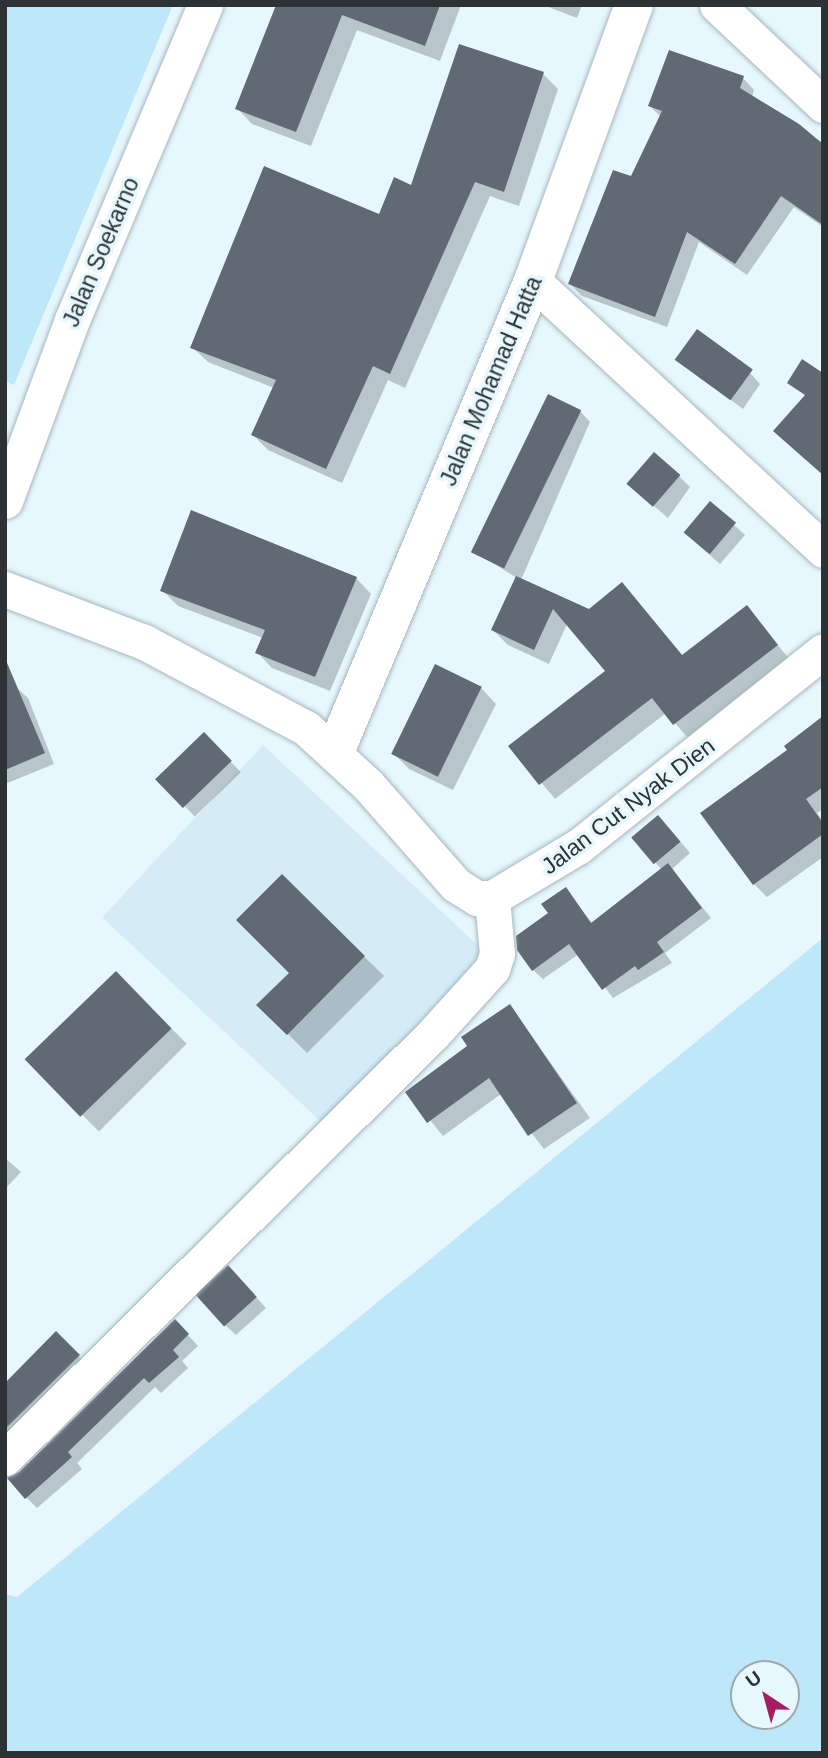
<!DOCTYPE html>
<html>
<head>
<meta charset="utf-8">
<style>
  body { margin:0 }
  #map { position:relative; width:828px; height:1758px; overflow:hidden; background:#e7f7fe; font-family:Helvetica,sans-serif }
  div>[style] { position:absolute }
  .built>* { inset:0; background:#d5ecf7; transform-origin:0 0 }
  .green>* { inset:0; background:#bfe7fa }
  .shadow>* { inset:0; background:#0003; transform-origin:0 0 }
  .building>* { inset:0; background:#616974; transform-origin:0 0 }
  .roads { filter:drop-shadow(0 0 2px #a7b6bd) drop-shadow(0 0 2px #a7b6bd) }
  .street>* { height:35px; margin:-17.5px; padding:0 17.5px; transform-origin:17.5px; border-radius:17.5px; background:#fff }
  .secondary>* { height:38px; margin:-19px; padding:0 19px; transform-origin:19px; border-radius:19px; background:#fff }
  span { translate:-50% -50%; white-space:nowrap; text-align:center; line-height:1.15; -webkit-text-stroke:7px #e7f7fe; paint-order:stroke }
  .street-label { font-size:23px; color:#2d3335 }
  .frame { position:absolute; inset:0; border:7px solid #2d3335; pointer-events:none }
  .north { position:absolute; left:730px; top:1660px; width:70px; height:70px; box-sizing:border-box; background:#e7f7fe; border:2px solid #9da9ae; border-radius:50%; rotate:324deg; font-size:19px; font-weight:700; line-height:28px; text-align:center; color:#2d3335 }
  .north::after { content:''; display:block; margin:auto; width:24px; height:32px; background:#a61d64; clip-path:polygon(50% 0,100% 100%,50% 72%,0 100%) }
</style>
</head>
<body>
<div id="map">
  <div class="built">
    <i style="left:263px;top:745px;width:309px;height:236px;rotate:43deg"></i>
  </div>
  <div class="green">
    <i style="clip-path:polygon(5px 5px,173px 5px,14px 385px,5px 381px)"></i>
    <i style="clip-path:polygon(evenodd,823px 938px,823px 1753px,5px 1753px,5px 1594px,17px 1597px,823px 938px,744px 1674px,786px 1674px,786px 1716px,744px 1716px,744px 1674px)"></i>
  </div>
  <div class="shadow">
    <i style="clip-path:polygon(277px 5px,461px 5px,440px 61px,357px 30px,311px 146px,252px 124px,237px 108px)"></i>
    <i style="clip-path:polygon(543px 5px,582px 5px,577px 18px)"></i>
    <i style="clip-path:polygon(543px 74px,558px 89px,519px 206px,490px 196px,405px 388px,388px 380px,342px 483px,268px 450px,253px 435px,274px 388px,208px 362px,192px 347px,379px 217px)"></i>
    <i style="clip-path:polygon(743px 78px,754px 90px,752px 97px,823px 143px,823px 227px,794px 207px,747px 275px,699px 242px,667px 327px,582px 296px,570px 284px,632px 178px,661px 117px,650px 106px)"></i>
    <i style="clip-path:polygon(677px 360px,750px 373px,760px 384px,743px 409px)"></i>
    <i style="clip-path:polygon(580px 411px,590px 422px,521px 580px,590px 611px,622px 585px,683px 656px,747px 608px,791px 661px,689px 739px,666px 713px,555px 799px,511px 746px,607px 672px,567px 624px,549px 664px,508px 645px,493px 630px,517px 578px,480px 555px)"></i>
    <i style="clip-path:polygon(679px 476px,690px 487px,668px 518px,639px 493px)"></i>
    <i style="clip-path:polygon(710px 503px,745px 535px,720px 564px,695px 542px)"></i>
    <i style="clip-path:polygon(356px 578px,371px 594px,330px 691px,272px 668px,257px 652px,263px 638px,178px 606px,162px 590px)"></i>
    <i style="clip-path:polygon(17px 688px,28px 698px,54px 764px,5px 784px,5px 693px)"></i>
    <i style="clip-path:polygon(481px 688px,496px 704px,453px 790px,409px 769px,393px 753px)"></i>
    <i style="clip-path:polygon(823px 718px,823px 809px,817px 813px,823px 821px,823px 857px,767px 897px,754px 884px,790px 750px)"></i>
    <i style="left:204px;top:734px;width:53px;height:64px;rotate:46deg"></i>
    <i style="clip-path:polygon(668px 827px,690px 853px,672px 869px,711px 918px,665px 953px,672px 963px,613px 998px,579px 954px,543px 979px,533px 970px,550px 914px,565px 889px,592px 923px,662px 870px,633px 837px)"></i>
    <i style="clip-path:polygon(282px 876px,384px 976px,307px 1053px,259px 1005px,292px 973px)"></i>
    <i style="left:116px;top:973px;width:100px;height:124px;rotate:45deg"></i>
    <i style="clip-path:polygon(510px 1006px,590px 1118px,544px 1149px,501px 1094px,443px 1136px,407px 1092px,470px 1047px)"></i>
    <i style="clip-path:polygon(5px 1158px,21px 1172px,5px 1189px)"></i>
    <i style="clip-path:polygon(239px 1278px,266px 1308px,236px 1335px,225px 1325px)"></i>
    <i style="clip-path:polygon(185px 1332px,198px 1346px,182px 1361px,188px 1368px,161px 1393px,155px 1387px,77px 1463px,82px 1469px,37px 1508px,26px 1497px,20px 1474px)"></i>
    <i style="clip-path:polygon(56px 1334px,89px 1367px,5px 1434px,5px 1385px)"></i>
  </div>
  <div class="building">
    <i style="clip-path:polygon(276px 5px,440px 5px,425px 46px,342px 15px,296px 132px,235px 109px)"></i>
    <i style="clip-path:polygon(459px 44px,544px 72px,504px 192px,475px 182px,390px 374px,373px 366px,326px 469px,251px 435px,276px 380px,190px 348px,264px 166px,379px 214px,394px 177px,411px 185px)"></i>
    <i style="clip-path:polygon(669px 50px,744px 76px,740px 88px,799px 124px,823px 144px,823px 225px,781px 196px,735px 264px,687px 232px,655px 317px,568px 284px,613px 170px,631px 176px,662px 111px,648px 106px)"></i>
    <i style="left:697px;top:329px;width:69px;height:38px;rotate:36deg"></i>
    <i style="clip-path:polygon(802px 359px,823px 373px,823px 475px,773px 431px,805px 395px,787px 383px)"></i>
    <i style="left:548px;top:394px;width:37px;height:176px;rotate:26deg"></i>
    <i style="left:654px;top:452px;width:35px;height:42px;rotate:41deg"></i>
    <i style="left:710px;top:501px;width:34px;height:41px;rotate:40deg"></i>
    <i style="clip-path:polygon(191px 510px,357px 577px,315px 677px,255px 653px,265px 630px,160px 591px)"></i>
    <i style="clip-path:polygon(516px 576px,589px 609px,622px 582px,682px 655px,747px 605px,778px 645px,673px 725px,652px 698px,539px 785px,508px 746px,605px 671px,553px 609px,534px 650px,491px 630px)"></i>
    <i style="clip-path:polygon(5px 658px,45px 753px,5px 770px)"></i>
    <i style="left:435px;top:664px;width:52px;height:100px;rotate:26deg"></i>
    <i style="clip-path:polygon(823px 716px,823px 787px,806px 799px,823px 823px,823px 834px,753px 885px,700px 813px,787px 750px,784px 746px)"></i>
    <i style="left:204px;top:732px;width:40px;height:68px;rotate:46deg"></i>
    <i style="left:658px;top:815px;width:35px;height:35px;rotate:50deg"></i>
    <i style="clip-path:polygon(668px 863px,702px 908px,657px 942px,664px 952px,638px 970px,635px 966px,602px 990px,569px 944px,532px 971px,517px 950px,516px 936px,548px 913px,541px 904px,566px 887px,591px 923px)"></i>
    <i style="clip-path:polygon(282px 874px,365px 956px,287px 1035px,256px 1005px,289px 973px,236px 920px)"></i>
    <i style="left:116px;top:971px;width:80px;height:127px;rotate:46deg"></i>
    <i style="clip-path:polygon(510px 1004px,577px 1103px,528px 1136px,489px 1078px,427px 1123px,405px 1092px,467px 1046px,461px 1037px)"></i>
    <i style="left:228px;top:1265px;width:43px;height:44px;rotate:48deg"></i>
    <i style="clip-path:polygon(175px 1319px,189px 1334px,173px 1350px,179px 1357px,149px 1383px,144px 1378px,68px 1452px,72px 1457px,25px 1499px,7px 1478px,19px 1472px)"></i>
    <i style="clip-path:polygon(56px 1331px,80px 1355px,5px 1429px,5px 1383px)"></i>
  </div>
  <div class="roads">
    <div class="street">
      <i style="left:717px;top:5px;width:146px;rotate:43.3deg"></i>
      <i style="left:533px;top:281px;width:396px;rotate:42.8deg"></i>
      <i style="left:5px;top:501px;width:193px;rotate:-69.7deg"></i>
      <i style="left:72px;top:320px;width:342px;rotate:-67.1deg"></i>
      <i style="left:5px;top:589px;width:149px;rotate:20.9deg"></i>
      <i style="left:144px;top:642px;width:183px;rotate:28deg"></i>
      <i style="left:306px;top:728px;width:84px;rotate:42.6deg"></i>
      <i style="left:368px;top:785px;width:133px;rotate:48.7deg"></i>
      <i style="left:456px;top:885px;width:25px;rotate:32deg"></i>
      <i style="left:477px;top:898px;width:15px"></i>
      <i style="left:492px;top:898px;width:101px;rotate:-30.9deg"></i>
      <i style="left:579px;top:846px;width:312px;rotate:-38.6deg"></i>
      <i style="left:5px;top:1458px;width:602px;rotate:-44.73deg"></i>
      <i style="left:433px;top:1034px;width:88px;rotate:-47.8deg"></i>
      <i style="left:492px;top:969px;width:16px;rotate:-72deg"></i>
      <i style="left:497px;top:954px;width:56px;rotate:-95.1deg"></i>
    </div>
    <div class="secondary">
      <i style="left:335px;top:752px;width:511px;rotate:-67.2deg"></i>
      <i style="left:533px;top:281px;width:294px;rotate:-69.9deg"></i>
    </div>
  </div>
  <div class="street-label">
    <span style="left:101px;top:252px;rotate:-67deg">Jalan Soekarno</span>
    <span style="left:491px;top:381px;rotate:-67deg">Jalan Mohamad Hatta</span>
    <span style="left:628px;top:806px;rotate:-37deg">Jalan Cut Nyak Dien</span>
  </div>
  <div class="frame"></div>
  <div class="north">U</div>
</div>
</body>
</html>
